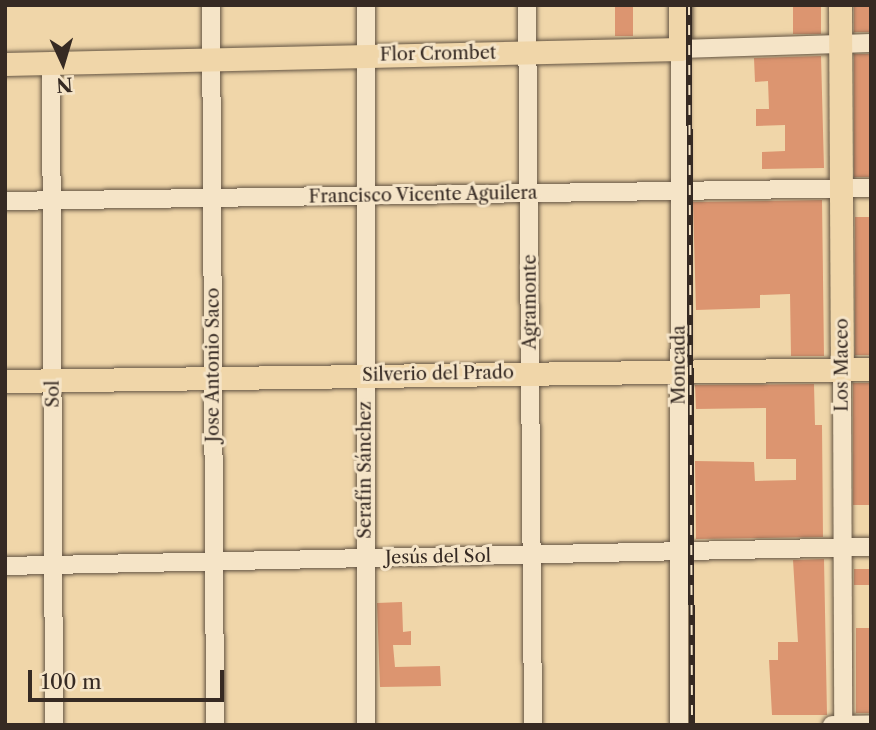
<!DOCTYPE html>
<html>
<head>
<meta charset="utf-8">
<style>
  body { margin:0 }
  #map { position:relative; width:876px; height:730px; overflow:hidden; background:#f0d6a9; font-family:"Libre Caslon Text",serif }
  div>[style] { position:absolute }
  .building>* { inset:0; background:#dc9570; transform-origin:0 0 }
  .roads { filter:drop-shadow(0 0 2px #645544) drop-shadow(0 0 2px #645544) }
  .minor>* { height:18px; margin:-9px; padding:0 9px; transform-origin:9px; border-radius:9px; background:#f5e4c7 }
  .major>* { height:23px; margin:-11.5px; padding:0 11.5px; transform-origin:11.5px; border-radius:11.5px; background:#f0d6a9 }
  .rail>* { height:6px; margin-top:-3px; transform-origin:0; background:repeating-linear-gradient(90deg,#f5e4c7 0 10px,#362a23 0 20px); box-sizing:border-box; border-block:2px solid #362a23 }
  span { translate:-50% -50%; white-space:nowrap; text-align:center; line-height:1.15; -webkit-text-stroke:6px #f5e4c7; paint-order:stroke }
  .street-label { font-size:18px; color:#362a23 }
  .frame { position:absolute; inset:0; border:7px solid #362a23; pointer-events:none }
  .north { position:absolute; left:28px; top:28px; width:70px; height:70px; -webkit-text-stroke:5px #f5e4c7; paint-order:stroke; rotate:176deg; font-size:19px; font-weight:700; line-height:28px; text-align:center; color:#362a23 }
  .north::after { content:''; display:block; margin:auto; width:24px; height:32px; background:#362a23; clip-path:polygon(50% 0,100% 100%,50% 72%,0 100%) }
  .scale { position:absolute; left:28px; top:670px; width:196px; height:32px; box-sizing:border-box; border:4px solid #362a23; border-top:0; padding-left:9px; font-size:21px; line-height:24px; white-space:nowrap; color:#362a23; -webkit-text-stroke:5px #f5e4c7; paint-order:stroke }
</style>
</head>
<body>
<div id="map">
  <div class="building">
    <i style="left:615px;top:5px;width:18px;height:31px"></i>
    <i style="left:793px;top:5px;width:28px;height:29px"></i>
    <i style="left:854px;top:5px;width:17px;height:27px"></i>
    <i style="left:871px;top:54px;width:123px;height:17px;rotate:90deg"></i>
    <i style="clip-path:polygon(821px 56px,824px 168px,762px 169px,762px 152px,785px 151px,785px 125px,756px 126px,756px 109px,769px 109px,768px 81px,755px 82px,754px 58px)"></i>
    <i style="clip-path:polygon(822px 200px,824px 356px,791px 356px,790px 294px,760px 295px,760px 308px,696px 310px,693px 202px)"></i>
    <i style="left:855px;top:217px;width:16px;height:138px"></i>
    <i style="left:853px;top:383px;width:18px;height:122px"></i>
    <i style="clip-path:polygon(814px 384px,815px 425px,822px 425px,823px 537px,696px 539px,695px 461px,754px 462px,755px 481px,796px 480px,796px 459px,766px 459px,766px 408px,696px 409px,695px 385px)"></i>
    <i style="clip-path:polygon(824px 559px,827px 715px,772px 715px,769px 660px,778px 660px,778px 642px,798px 642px,793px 560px)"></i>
    <i style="left:871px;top:569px;width:16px;height:17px;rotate:90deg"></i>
    <i style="clip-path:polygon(402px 602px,403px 632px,411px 631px,411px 645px,393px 645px,395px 667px,440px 666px,441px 686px,380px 687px,377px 603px)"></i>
    <i style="left:871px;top:628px;width:85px;height:15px;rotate:90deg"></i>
  </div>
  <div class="roads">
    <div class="minor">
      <i style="left:211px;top:5px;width:720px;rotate:89.68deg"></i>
      <i style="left:527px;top:5px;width:720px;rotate:89.52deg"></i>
      <i style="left:51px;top:63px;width:662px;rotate:89.74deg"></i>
      <i style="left:5px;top:201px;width:866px;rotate:-0.86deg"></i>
      <i style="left:842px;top:370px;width:355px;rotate:89.8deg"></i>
      <i style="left:5px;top:566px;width:866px;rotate:-1.26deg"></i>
      <i style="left:366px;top:725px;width:720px;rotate:-90deg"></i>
      <i style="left:679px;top:725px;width:676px;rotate:-89.92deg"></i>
      <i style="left:680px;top:49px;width:191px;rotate:-1.8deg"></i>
      <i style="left:832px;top:725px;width:39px;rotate:-1deg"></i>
    </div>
    <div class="major">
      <i style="left:840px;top:5px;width:365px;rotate:89.7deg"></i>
      <i style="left:5px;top:64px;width:675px;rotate:-1.27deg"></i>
      <i style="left:680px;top:49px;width:44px;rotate:-90deg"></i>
      <i style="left:5px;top:381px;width:866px;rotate:-0.79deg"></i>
    </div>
  </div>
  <div class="rail">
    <i style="left:689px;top:5px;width:720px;rotate:89.76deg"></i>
  </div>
  <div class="street-label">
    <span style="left:438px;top:54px;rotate:-1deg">Flor Crombet</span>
    <span style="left:423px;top:195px;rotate:-1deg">Francisco Vicente Aguilera</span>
    <span style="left:530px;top:302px;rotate:-90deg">Agramonte</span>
    <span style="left:213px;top:365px;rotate:-90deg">Jose Antonio Saco</span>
    <span style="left:679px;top:365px;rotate:-90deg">Moncada</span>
    <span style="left:842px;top:365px;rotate:-90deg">Los Maceo</span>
    <span style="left:438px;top:374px;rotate:-1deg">Silverio del Prado</span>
    <span style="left:53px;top:394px;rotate:-90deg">Sol</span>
    <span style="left:365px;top:470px;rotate:-90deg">Serafín Sánchez</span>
    <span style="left:438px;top:557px;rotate:-1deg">Jesús del Sol</span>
  </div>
  <div class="frame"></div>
  <div class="north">N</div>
  <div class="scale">100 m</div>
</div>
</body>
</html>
